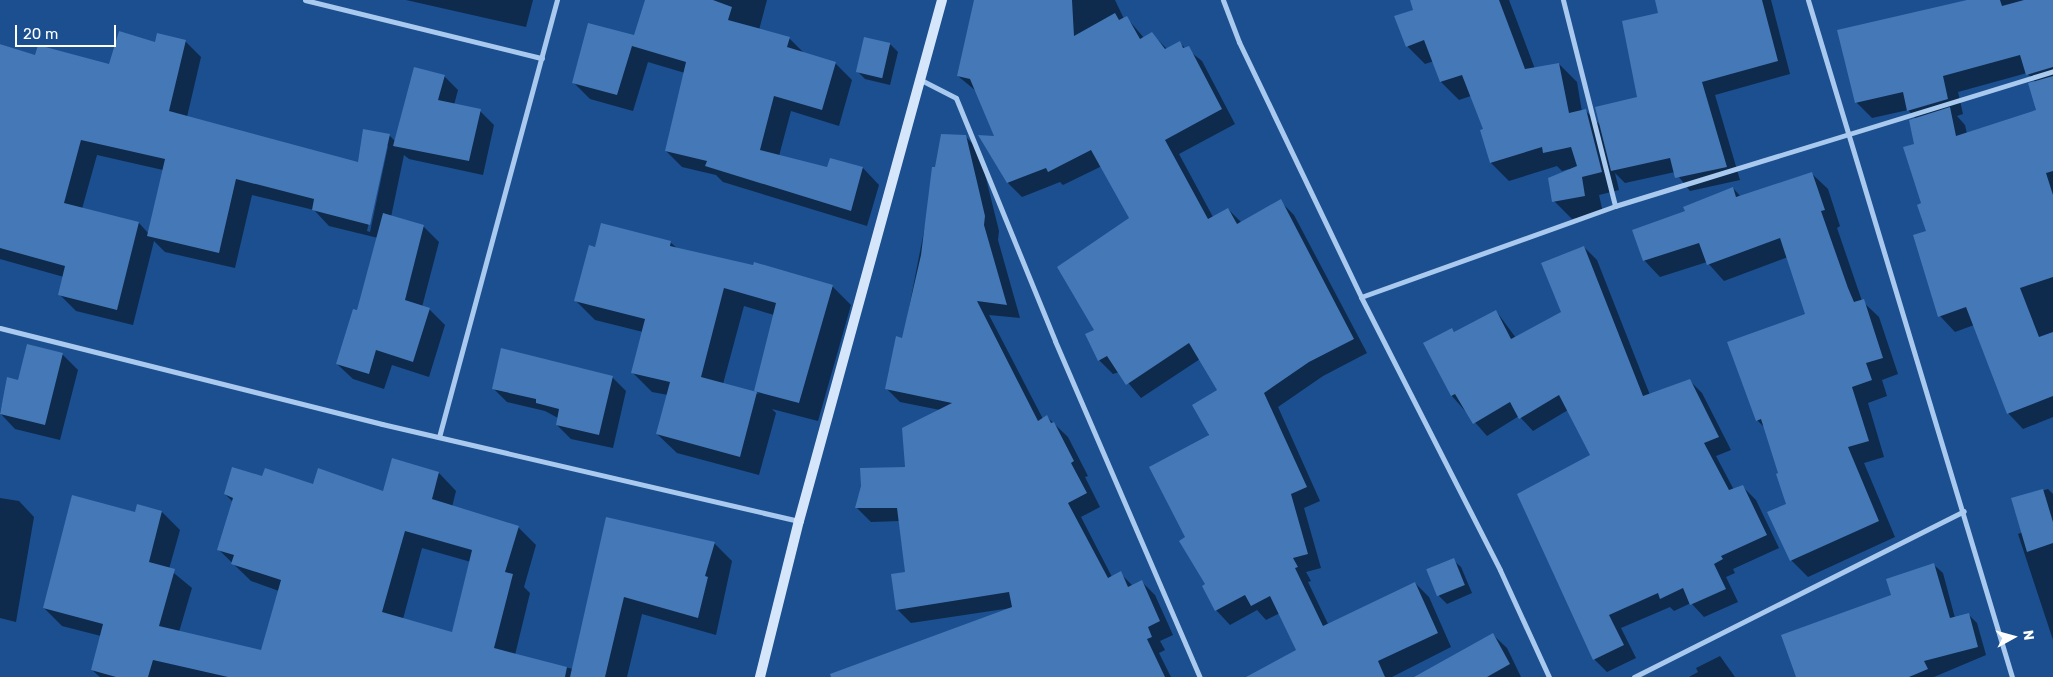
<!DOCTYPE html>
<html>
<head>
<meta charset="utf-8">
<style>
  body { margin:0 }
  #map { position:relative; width:2053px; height:677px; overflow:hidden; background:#1b4f8f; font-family:Rubik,sans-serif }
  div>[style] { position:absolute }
  .shadow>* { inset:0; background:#0007 }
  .building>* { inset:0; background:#4478b7; transform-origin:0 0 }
  .street>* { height:5px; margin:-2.5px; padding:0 2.5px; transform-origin:2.5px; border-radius:2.5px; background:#a9c9ee }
  .secondary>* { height:10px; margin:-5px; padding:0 5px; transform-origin:5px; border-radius:5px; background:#d6e6fa }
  span { translate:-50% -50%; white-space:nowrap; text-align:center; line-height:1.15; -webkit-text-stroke:4px #1b4f8f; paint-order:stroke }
  .north { position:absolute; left:1988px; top:612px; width:50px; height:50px; -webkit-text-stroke:4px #1b4f8f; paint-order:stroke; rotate:83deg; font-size:14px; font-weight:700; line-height:20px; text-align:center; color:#fff }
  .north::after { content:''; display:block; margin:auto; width:18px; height:22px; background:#fff; clip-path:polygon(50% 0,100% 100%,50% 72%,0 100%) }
  .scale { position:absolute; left:15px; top:25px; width:101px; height:22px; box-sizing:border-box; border:2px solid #fff; border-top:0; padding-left:6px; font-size:15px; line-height:18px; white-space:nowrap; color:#fff; -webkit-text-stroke:4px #1b4f8f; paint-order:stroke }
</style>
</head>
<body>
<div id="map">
  <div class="shadow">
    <i style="clip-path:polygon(406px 0,533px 0,526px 27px)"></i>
    <i style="clip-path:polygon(647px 0,767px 0,759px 30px,789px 38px,805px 54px,835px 63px,852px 80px,839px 126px,791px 111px,779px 156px,828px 169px,863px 168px,879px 185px,867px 226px,723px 182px,716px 175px,682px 167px,666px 151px,685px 73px,648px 62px,633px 111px,590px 99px,574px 83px,635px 36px)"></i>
    <i style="clip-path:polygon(976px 0,1115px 0,1124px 19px,1127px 18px,1144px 38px,1152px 34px,1167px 49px,1179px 43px,1202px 61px,1235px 124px,1179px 154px,1213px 217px,1228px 209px,1242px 223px,1280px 201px,1294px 215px,1367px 353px,1323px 376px,1278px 407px,1320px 501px,1304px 508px,1321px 568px,1306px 572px,1311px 581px,1308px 582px,1328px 624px,1415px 583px,1429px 597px,1451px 647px,1392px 677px,1248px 677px,1298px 650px,1280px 613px,1266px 620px,1257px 610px,1230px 625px,1216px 610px,1204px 587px,1207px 585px,1186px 538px,1218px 391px,1200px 359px,1141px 398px,1119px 372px,1113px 374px,1099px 360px,1096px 330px,1130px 219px,1102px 166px,1063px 185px,1060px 182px,1022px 197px,1008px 183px,996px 137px,976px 91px,958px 76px)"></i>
    <i style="clip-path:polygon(1411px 0,1509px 0,1535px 69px,1559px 64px,1577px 82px,1582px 112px,1586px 111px,1601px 126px,1638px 98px,1660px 14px,1656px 0,1771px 0,1790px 74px,1715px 95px,1740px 180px,1690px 191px,1675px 172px,1625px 183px,1615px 173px,1619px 190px,1599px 195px,1603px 213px,1572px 219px,1554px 201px,1569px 169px,1562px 171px,1557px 166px,1509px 181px,1491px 163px,1481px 131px,1484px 130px,1471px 96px,1459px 100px,1441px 82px,1434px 61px,1425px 64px,1407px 46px,1415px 10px)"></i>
    <i style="clip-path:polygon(evenodd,1972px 0,2053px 0,2053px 417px,2023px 429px,2008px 413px,1974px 325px,1955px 332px,1940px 316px,1915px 144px,1916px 119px,1908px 110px,1872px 118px,1856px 102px,1972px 0,2027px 73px,2035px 82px,2037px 111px,1967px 134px,1965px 125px,1957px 116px,1963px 114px,1958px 92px,2027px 73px)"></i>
    <i style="clip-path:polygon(evenodd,185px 41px,201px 57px,187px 117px,359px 163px,389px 135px,396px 142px,444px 76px,458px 90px,454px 105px,480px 111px,494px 125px,483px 175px,409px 159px,404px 155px,391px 217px,423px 226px,439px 242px,422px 307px,429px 309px,445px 325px,429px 377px,392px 365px,384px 389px,353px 379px,337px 364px,358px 312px,378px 238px,329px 226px,314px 210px,252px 195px,235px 268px,165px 252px,154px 241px,133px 325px,76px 311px,59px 294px,64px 277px,0 259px,0 44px,36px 56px,110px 65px,156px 44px,185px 41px,386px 146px,388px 146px,370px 232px,367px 231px,386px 146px,185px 41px,97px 155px,163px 170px,149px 234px,139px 223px,82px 209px,97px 155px)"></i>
    <i style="clip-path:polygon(890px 44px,898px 52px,890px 85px,865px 79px,857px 71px)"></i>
    <i style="clip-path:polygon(965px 136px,979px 150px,999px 231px,998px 240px,1020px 318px,989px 315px,1043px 419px,1047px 417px,1068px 437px,1088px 476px,1085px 477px,1100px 507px,1081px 517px,1112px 577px,1120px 573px,1133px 586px,1142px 582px,1155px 595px,1173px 635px,1160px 641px,1165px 650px,1159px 653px,1171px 677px,871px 677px,1011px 608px,911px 623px,897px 609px,906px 573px,900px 521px,871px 522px,857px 508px,907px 468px,940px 410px,900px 402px,886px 388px,903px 339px,936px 169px)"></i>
    <i style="clip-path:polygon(1811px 173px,1828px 189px,1840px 226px,1837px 228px,1862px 301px,1879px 317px,1898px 374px,1882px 380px,1887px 396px,1868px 403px,1884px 457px,1864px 463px,1895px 537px,1808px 577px,1791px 560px,1788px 504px,1766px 429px,1757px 420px,1807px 315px,1788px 257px,1724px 281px,1707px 262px,1660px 277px,1644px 260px,1686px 212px,1733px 188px,1741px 197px)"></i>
    <i style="clip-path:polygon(evenodd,670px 242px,678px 249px,832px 286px,851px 305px,818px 421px,772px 409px,776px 413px,759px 475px,677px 453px,657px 434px,668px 395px,652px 392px,632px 372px,643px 332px,595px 320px,576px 301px,596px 248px,670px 242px,744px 306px,774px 315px,755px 390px,759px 394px,723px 384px,744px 306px)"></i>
    <i style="clip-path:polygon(1584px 247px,1597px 260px,1650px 395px,1689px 380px,1702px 393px,1731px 450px,1716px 456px,1734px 490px,1743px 487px,1756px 500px,1779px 548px,1733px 569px,1735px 573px,1726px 577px,1738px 602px,1704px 617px,1691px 603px,1674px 611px,1670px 607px,1621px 628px,1636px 658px,1607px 672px,1594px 659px,1591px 455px,1568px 410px,1533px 431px,1519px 416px,1487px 436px,1452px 396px,1424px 344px,1452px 329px,1455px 333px,1496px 311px,1516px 338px,1562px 312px)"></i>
    <i style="clip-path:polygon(62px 354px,78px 370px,60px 440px,15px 429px,0 413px,8px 379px,19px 382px)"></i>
    <i style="clip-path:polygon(612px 377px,626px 391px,613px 448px,571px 439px,557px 425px,558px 418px,545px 411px,507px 402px,493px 388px)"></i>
    <i style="clip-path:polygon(evenodd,439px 473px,456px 491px,452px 507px,518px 527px,536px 545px,524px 587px,530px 593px,515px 655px,573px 669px,607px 518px,714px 543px,732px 561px,716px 635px,642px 614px,627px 677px,100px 677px,92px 670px,101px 636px,62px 626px,44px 608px,136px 513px,162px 512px,180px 530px,169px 569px,192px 588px,179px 632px,262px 651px,279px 591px,251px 581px,218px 549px,233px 502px,225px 494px,263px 478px,384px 493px,439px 473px,422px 548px,471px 562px,453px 633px,403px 619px,422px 548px)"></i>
    <i style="clip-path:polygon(2048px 489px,2053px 494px,2053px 640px,2018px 534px,2023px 532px,2013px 499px)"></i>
    <i style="clip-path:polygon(0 498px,19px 501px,34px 517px,16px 622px,0 618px)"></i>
    <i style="clip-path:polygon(1453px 560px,1461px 567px,1472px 593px,1447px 604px,1439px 596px)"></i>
    <i style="clip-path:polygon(1934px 565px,1943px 573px,1955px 618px,1968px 614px,1977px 623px,1986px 655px,1934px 677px,1798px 677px)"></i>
    <i style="clip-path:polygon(1492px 634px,1507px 648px,1521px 677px,1445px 677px)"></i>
    <i style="clip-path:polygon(1720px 656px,1735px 677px,1689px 677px,1698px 672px,1696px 668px)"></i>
  </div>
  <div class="building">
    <i style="clip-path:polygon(645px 0,713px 0,732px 7px,728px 20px,790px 37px,787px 47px,836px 62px,822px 110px,774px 96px,760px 150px,827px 167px,830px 158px,863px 167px,851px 211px,705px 166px,707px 161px,665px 151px,686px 62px,632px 46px,617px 95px,572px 83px,588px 23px,634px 35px)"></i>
    <i style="clip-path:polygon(974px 0,1072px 0,1074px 36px,1115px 13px,1119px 20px,1127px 16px,1140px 39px,1152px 32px,1165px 49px,1180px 41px,1183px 48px,1189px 46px,1222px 109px,1165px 140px,1208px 219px,1228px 208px,1237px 224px,1281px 199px,1354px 339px,1309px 362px,1264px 393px,1307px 487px,1291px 494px,1308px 554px,1293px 558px,1298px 567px,1295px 568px,1323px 626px,1415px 582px,1438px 633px,1378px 661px,1385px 677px,1246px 677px,1296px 650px,1270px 596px,1251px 606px,1245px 595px,1215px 611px,1202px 586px,1205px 584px,1179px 541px,1185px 537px,1149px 467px,1209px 435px,1192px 405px,1217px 390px,1189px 343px,1126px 385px,1107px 356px,1098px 361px,1085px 334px,1094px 330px,1057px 267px,1129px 218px,1091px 150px,1048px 172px,1046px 168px,1007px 183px,978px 135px,994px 136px,970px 79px,957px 76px)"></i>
    <i style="clip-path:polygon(1410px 0,1499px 0,1525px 69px,1559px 63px,1569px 113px,1586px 109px,1602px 172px,1582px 177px,1585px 196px,1552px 202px,1548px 178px,1577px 166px,1571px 147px,1543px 153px,1542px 147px,1490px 163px,1480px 130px,1483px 129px,1462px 75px,1440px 82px,1424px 40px,1406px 47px,1394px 16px,1413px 10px)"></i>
    <i style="clip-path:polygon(1655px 0,1762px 0,1778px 61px,1702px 82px,1727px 167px,1675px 178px,1670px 158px,1611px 171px,1595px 107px,1637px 97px,1622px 21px,1658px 13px)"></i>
    <i style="clip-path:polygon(1967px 0,2000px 0,2002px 6px,2024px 0,2053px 0,2053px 67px,2026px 75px,2020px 55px,1943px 76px,1948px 99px,1907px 111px,1903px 92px,1855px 103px,1837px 30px)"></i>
    <i style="clip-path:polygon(119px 31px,155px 42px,157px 33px,186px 40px,169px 111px,358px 162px,363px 129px,390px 134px,370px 225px,312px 210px,314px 199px,236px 179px,219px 253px,147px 236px,165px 159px,81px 140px,64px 203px,139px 222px,117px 310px,58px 295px,65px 266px,0 248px,0 44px,35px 55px,38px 45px,109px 64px)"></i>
    <i style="left:864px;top:37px;width:27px;height:36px;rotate:13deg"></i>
    <i style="clip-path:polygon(414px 67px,445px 75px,438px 100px,481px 109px,469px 161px,393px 146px)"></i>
    <i style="clip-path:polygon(2053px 76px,2053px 171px,2046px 173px,2053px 195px,2053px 277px,2020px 288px,2039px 337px,2053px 332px,2053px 396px,2007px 414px,1966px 307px,1938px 317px,1913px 235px,1926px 231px,1917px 205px,1921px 203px,1903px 147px,1914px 144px,1909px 120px,1950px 107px,1956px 136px,2036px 110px,2028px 83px)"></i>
    <i style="clip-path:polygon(941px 134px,966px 135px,985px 216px,984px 225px,1007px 305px,977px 301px,1038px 421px,1047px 415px,1051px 423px,1054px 422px,1074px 461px,1071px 463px,1087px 493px,1068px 503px,1108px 578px,1121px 571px,1128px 587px,1142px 580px,1160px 621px,1148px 627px,1152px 637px,1147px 639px,1165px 677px,831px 677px,830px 674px,1012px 607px,1009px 592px,896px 610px,891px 574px,905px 572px,897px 508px,855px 508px,861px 486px,860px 468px,905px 467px,902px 428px,952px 403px,885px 389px,896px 336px,902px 338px,921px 255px,932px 167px,935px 167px)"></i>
    <i style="clip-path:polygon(1812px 172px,1825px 210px,1821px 211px,1848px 288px,1854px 302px,1864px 299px,1883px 358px,1866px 363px,1872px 380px,1852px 387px,1869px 441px,1848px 447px,1879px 521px,1790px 561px,1767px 512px,1786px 504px,1776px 474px,1778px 473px,1761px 419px,1756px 421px,1727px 342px,1805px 314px,1780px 238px,1707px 265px,1699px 243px,1643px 261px,1632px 230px,1685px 211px,1683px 207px,1733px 187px,1736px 197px)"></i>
    <i style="clip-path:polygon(383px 213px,424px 225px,405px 300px,430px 308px,413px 362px,376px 350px,369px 374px,336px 364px,353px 309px,357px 310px)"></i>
    <i style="clip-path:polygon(601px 223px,671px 241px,670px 246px,753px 265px,754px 262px,833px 285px,799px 403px,754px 391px,776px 303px,724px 288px,701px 377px,757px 392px,740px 457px,656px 434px,670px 382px,631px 373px,645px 319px,574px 301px,589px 245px,595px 247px)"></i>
    <i style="clip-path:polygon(1584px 246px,1643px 396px,1690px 379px,1719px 437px,1704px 443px,1729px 490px,1743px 485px,1767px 535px,1721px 556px,1723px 559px,1714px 564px,1726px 589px,1690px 605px,1683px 588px,1660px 599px,1658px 593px,1609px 615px,1624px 645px,1593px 660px,1517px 494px,1590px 455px,1559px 395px,1519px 419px,1510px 402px,1473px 424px,1455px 394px,1451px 396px,1423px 343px,1452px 328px,1454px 332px,1496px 310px,1511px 339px,1561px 312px,1541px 263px)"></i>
    <i style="clip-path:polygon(27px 344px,63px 353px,45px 425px,0 414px,7px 377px,18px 380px)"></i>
    <i style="clip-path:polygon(501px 348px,613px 376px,599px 435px,556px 425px,559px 409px,536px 403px,536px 399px,492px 389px)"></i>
    <i style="clip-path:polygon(evenodd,392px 458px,439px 472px,432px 499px,519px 526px,505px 572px,513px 574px,494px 648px,567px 667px,565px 677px,228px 677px,153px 660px,148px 677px,116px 677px,91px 670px,103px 624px,43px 608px,72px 495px,135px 512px,137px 504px,162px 511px,149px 562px,175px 569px,159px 626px,261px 650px,281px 580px,231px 564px,234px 555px,217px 550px,233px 498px,224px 494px,232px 467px,262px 476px,265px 468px,313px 484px,318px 468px,383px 491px,392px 458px,405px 531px,472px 550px,452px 632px,382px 612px,405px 531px)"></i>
    <i style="clip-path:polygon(2043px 489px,2053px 522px,2053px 543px,2027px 552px,2011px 498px)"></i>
    <i style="clip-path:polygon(606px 517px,715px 542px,705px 576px,708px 577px,698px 618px,624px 597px,605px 677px,570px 677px)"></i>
    <i style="left:1454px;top:558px;width:29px;height:30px;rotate:68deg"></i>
    <i style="clip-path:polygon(1934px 563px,1950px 618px,1969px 613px,1978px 647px,1924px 661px,1928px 669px,1909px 677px,1796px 677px,1781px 635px,1891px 595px,1886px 579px)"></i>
    <i style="clip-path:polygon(1493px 633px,1510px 664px,1487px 677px,1414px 677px)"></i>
  </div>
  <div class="street">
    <i style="left:305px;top:0;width:244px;rotate:13.8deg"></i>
    <i style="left:1223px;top:0;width:45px;rotate:69.1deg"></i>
    <i style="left:1239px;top:42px;width:283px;rotate:64.4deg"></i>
    <i style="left:1361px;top:297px;width:306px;rotate:63deg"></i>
    <i style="left:1500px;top:570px;width:118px;rotate:65.4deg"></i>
    <i style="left:1563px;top:0;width:212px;rotate:75.8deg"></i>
    <i style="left:1808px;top:0;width:707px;rotate:73.23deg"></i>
    <i style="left:921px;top:80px;width:39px;rotate:27deg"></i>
    <i style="left:956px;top:98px;width:262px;rotate:67.8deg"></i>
    <i style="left:1055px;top:341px;width:366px;rotate:66.7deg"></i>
    <i style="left:1361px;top:297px;width:270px;rotate:-19.7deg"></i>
    <i style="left:1615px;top:206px;width:458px;rotate:-17.1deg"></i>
    <i style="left:0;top:328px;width:394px;rotate:14.1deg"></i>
    <i style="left:382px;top:424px;width:428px;rotate:13.1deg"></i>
    <i style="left:439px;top:437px;width:453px;rotate:-74.9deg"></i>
    <i style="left:1634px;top:677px;width:369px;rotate:-26.7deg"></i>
  </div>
  <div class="secondary">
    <i style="left:760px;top:677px;width:161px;rotate:-76deg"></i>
    <i style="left:799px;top:521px;width:540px;rotate:-74.65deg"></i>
  </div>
  <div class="north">N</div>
  <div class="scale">20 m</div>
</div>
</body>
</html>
